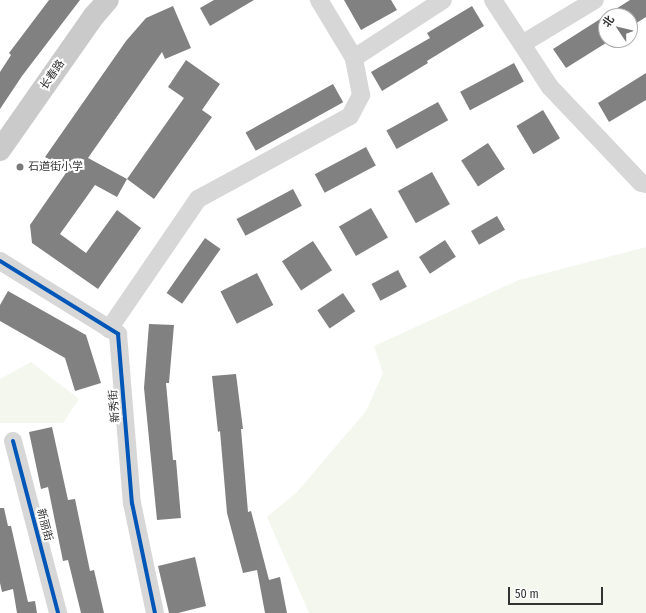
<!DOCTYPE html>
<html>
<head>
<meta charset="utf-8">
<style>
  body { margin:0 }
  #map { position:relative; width:646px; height:613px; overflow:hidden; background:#fff; font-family:"Fira Sans Condensed","Noto Sans SC",sans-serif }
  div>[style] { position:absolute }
  .green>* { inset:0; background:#f3f7ee }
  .building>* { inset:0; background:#818181; transform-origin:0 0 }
  .minor>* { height:18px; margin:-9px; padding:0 9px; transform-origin:9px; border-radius:9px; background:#d7d7d7 }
  .major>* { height:22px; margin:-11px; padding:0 11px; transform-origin:11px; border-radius:11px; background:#cacaca }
  .cycleway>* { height:4px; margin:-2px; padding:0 2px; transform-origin:2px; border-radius:2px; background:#0057b8 }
  .dots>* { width:11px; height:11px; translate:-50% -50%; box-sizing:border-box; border:2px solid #fff; border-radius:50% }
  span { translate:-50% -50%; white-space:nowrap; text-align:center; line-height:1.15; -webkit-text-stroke:4px #fff; paint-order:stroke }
  .street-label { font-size:11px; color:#333 }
  .poi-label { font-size:11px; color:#333 }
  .left { translate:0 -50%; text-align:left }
  .north { position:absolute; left:598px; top:8px; width:40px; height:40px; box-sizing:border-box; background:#fff; border:1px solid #adadad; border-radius:50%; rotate:305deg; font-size:11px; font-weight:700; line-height:16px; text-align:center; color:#333 }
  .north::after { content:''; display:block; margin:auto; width:14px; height:18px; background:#7a7a7a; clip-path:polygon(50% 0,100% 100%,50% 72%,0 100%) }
  .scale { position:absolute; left:508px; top:587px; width:95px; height:18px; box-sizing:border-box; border:2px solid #333; border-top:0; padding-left:5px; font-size:12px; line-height:14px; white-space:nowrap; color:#333; -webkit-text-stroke:3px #fff; paint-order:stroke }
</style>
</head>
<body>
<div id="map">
  <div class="green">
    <i style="clip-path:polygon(646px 247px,646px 613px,309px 613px,267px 517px,297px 492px,366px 411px,383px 373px,374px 346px,519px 280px)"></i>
    <i style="clip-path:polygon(31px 362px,79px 399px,63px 423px,0 423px,0 379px)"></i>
  </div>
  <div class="building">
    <i style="clip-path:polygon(49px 0,80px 0,22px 76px,0 109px,0 72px,11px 55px,9px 53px)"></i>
    <i style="clip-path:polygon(214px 0,254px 0,210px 26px,200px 8px)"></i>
    <i style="clip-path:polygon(344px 0,391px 0,397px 10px,361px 30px)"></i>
    <i style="clip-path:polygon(630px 0,646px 0,646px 17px,630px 27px,630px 16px,606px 16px,606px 43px,566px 68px,553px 49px)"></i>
    <i style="clip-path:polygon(173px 6px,191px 48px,165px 59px,162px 52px,88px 158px,127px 179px,117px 197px,95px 185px,60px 234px,86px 253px,117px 210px,141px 228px,98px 289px,32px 243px,30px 225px,68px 170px,45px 157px,126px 41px,146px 18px)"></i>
    <i style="clip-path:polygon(472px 6px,484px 26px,427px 61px,428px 63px,382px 91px,371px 72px,430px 38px,427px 33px)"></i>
    <i style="clip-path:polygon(186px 60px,220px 84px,202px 110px,212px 117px,154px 199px,127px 179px,184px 98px,168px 87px)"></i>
    <i style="left:514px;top:63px;width:21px;height:61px;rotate:62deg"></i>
    <i style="clip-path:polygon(646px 73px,646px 100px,609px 122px,598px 103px)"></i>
    <i style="left:333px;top:84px;width:21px;height:100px;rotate:61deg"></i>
    <i style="left:438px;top:102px;width:21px;height:59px;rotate:61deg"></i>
    <i style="left:543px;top:110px;width:33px;height:31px;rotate:59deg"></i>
    <i style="left:488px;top:143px;width:31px;height:32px;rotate:57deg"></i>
    <i style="left:366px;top:147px;width:21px;height:58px;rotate:62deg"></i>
    <i style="left:432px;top:172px;width:37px;height:39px;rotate:61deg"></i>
    <i style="left:293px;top:189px;width:19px;height:64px;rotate:62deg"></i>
    <i style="left:371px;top:208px;width:34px;height:37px;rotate:60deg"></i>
    <i style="left:497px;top:216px;width:16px;height:30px;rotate:60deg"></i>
    <i style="left:205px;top:238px;width:19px;height:67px;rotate:35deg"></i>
    <i style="left:445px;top:240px;width:20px;height:31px;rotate:57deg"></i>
    <i style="left:313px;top:241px;width:35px;height:37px;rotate:57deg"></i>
    <i style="left:398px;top:270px;width:19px;height:30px;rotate:62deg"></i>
    <i style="left:257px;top:273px;width:36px;height:41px;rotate:63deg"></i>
    <i style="clip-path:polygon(8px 291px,86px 335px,101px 383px,75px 391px,65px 358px,0 321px,0 305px)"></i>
    <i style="left:343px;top:293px;width:22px;height:31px;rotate:56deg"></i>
    <i style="clip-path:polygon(149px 324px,174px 325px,169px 383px,166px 383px,173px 460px,176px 460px,181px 518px,157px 520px,144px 388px)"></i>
    <i style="clip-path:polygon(236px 374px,243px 429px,241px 429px,248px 512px,251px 511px,269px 580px,280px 577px,287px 613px,265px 613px,257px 570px,243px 573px,227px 513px,220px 431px,218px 432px,212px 376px)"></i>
    <i style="clip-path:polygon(52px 427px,68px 500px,75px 499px,90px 571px,94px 570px,104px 613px,81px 613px,68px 560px,63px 561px,48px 487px,41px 489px,29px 432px)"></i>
    <i style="clip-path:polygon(0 508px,4px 508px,8px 526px,11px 526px,28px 602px,35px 601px,37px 613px,17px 613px,13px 589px,2px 592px,0 583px)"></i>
    <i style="clip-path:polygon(195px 557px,206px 606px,178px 613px,169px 613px,158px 566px)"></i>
  </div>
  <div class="minor">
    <i style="left:493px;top:0;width:104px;rotate:56.8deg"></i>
    <i style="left:550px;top:87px;width:132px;rotate:46.5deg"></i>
    <i style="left:641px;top:183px;width:5px;rotate:11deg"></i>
    <i style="left:522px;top:44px;width:85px;rotate:-31.1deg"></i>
    <i style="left:354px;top:58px;width:106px;rotate:-33.1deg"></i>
    <i style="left:0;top:261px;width:139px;rotate:31.7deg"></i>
    <i style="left:118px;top:334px;width:170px;rotate:85.3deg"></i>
    <i style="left:132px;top:503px;width:112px;rotate:78.2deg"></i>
    <i style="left:109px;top:329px;width:158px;rotate:-55.6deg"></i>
    <i style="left:198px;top:199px;width:173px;rotate:-28.6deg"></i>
    <i style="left:350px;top:116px;width:24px;rotate:-62deg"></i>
    <i style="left:361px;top:95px;width:38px;rotate:-101deg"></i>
    <i style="left:354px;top:58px;width:68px;rotate:-121.1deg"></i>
    <i style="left:13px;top:441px;width:178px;rotate:75.3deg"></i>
  </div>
  <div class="major">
    <i style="left:0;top:150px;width:164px;rotate:-55deg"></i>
    <i style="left:94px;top:16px;width:21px;rotate:-49deg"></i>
  </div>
  <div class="cycleway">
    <i style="left:0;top:261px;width:139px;rotate:31.7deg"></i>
    <i style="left:118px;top:334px;width:170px;rotate:85.3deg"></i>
    <i style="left:132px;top:503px;width:112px;rotate:78.2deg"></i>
    <i style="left:13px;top:441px;width:178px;rotate:75.3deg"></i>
  </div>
  <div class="dots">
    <i style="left:20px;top:167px;background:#7a7a7a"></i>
  </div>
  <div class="street-label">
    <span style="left:53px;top:75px;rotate:-55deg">长春路</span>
    <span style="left:115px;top:406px;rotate:-95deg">新秀街</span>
    <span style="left:44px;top:525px;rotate:75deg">新丽街</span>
  </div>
  <div class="poi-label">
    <span class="left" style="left:28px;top:167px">石道街小学</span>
  </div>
  <div class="north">北</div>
  <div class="scale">50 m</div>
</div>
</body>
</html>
